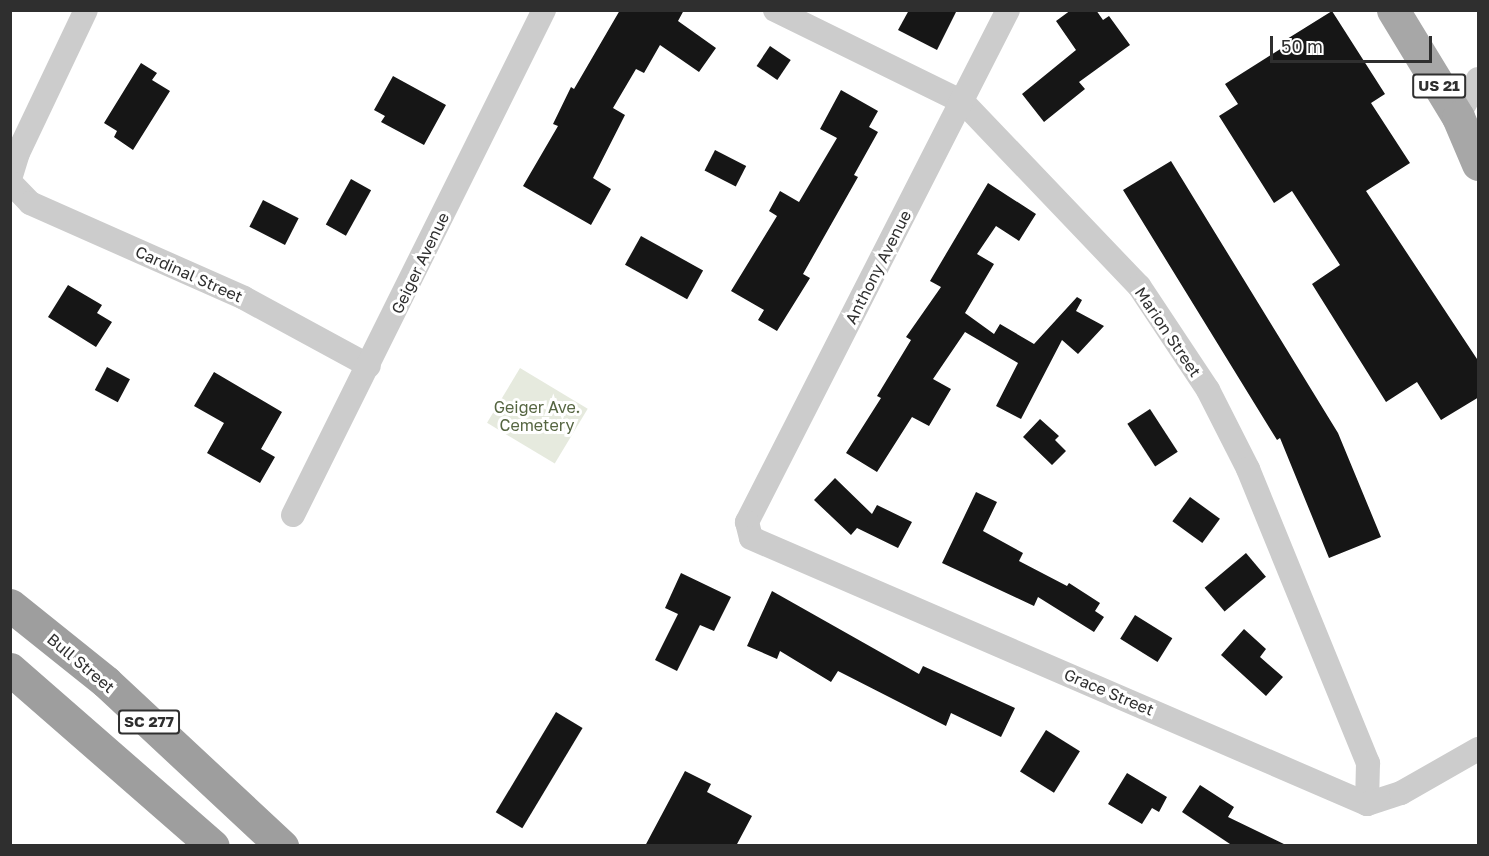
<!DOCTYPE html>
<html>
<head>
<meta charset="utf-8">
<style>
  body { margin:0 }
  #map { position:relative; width:1489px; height:856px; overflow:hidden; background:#fff; font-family:"Golos Text",sans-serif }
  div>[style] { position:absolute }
  .green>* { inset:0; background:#e6eade; transform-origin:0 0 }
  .building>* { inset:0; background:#161616; transform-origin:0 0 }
  .minor>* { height:24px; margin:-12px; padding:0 12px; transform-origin:12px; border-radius:12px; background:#ccc }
  .primary>* { height:33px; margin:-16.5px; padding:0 16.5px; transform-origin:16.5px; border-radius:16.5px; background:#a7a7a7 }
  .trunk>* { height:33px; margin:-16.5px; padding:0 16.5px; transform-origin:16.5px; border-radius:16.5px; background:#9e9e9e }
  span { translate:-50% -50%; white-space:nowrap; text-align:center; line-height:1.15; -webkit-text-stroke:6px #fff; paint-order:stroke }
  .shield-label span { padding:2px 4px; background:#fff; border:2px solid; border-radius:4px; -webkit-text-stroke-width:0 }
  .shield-label { font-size:15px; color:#2f2f2f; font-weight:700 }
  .street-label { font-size:16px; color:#2f2f2f }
  .park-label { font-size:16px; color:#556541 }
  .frame { position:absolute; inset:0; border:12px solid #2f2f2f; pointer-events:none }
  .scale { position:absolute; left:1270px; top:36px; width:162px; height:27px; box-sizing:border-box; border:3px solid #2f2f2f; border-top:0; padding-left:8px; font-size:18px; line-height:21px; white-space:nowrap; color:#2f2f2f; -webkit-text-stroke:4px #fff; paint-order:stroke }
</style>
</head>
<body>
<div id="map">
  <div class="green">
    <i style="left:520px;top:368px;width:79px;height:64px;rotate:31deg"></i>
  </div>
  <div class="building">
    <i style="clip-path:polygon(620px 10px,684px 10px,678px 21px,716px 48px,699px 72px,660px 45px,644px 73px,636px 69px,613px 108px,625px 115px,593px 178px,611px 189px,591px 225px,523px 186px,558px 126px,553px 124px,571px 87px,574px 89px)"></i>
    <i style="clip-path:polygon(909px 10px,957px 10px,937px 50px,898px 30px)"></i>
    <i style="clip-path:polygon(1071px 10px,1096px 10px,1103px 20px,1109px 16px,1130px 45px,1079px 82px,1085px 89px,1044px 122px,1022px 94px,1076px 50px,1056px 21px)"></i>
    <i style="clip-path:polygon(1332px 11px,1385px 94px,1371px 103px,1410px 163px,1366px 191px,1479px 362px,1479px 397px,1441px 420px,1417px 382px,1386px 402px,1312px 284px,1340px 265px,1292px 191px,1274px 203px,1219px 116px,1238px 104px,1225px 84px,1290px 43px,1287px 39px)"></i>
    <i style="left:770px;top:46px;width:25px;height:24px;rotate:34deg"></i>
    <i style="clip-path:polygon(141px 63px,157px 73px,152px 80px,170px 91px,133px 150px,114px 137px,117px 131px,104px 123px)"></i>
    <i style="clip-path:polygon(393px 76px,446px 105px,424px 145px,381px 122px,385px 116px,374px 110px)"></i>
    <i style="clip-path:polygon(841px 90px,878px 111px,869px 127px,878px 132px,854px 175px,858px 177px,803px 274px,810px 278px,777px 331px,758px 320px,764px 310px,731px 291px,777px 216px,769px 211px,780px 191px,799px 202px,837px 138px,820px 129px)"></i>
    <i style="left:715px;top:150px;width:35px;height:23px;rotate:27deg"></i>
    <i style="clip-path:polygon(1171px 161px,1338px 433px,1381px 537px,1329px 558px,1280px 438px,1277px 440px,1123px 190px)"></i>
    <i style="left:351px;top:179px;width:23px;height:52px;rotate:29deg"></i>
    <i style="clip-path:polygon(988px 183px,1036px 214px,1019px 241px,996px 226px,977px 254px,994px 264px,965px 313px,994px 334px,1000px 324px,1034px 344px,1077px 297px,1082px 300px,1076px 311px,1104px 326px,1078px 354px,1062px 340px,1021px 419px,996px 406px,1018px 363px,965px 332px,933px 379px,951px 389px,929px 426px,912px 417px,877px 472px,846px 453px,881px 398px,877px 396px,911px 340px,906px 337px,941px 287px,930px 281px)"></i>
    <i style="left:263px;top:200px;width:40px;height:30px;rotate:27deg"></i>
    <i style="left:641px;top:236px;width:71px;height:33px;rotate:29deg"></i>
    <i style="clip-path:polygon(68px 285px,102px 305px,97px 313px,112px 322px,96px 347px,48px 317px)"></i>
    <i style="left:107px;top:367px;width:26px;height:26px;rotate:28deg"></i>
    <i style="clip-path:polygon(214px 372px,282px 412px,261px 449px,275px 457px,260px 483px,207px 453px,224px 423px,194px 406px)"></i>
    <i style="left:1150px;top:409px;width:51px;height:27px;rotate:57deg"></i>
    <i style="clip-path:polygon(1040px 419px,1059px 436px,1055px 440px,1066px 451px,1052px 465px,1023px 437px)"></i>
    <i style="clip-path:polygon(835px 478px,872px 514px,877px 505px,912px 522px,898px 548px,857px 528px,851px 535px,814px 500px)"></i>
    <i style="clip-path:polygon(976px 492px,997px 502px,983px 531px,1023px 553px,1019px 561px,1067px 586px,1069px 583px,1100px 603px,1095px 611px,1104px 617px,1094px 632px,1038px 597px,1034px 606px,942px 563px)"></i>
    <i style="left:1190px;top:497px;width:37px;height:30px;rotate:36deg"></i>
    <i style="left:1246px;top:553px;width:31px;height:54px;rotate:50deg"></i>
    <i style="clip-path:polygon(681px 573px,731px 597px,714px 631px,700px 625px,677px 671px,655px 660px,678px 614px,665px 608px)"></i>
    <i style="clip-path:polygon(772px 591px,919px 674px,923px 666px,1015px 708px,1001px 737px,951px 713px,946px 726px,838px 671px,831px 682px,780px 651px,777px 659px,747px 646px)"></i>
    <i style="left:1135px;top:615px;width:44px;height:28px;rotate:32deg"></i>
    <i style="clip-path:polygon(1244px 629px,1266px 649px,1260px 657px,1283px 677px,1266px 696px,1221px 655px)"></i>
    <i style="left:556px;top:712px;width:31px;height:117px;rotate:31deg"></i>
    <i style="left:1046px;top:730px;width:40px;height:49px;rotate:32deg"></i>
    <i style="clip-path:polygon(685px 771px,711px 784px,707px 792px,752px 816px,736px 846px,645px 846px)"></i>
    <i style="clip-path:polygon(1127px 773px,1167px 797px,1159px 812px,1152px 808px,1142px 824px,1108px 804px)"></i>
    <i style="clip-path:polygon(1200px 785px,1234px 807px,1228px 817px,1288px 846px,1233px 846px,1182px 812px)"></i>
  </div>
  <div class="minor">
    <i style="left:775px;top:10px;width:209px;rotate:26.1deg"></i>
    <i style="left:963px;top:102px;width:255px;rotate:46.3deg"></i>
    <i style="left:1139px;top:286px;width:125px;rotate:56.4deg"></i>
    <i style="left:1208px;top:390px;width:89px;rotate:63.1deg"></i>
    <i style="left:1248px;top:469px;width:318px;rotate:67.8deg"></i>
    <i style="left:1368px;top:763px;width:41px;rotate:91.4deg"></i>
    <i style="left:1008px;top:10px;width:575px;rotate:117.01deg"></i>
    <i style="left:747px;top:522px;width:16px;rotate:76deg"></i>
    <i style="left:751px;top:538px;width:671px;rotate:23.36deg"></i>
    <i style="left:1367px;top:804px;width:36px;rotate:-18deg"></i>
    <i style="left:1401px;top:793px;width:89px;rotate:-29.7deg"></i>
    <i style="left:1458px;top:117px;width:43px;rotate:-62.2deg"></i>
    <i style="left:10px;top:179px;width:27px;rotate:-73deg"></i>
    <i style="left:18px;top:153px;width:158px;rotate:-64.6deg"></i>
    <i style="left:10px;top:182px;width:29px;rotate:46deg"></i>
    <i style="left:30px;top:203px;width:234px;rotate:23.9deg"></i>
    <i style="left:244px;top:298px;width:142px;rotate:28.5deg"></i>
    <i style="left:293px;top:515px;width:564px;rotate:-63.57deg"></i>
  </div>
  <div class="primary">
    <i style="left:1393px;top:10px;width:125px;rotate:58.7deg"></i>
    <i style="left:1458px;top:117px;width:51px;rotate:66.9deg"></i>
  </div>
  <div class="trunk">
    <i style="left:10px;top:605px;width:123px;rotate:38.7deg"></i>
    <i style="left:106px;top:682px;width:241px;rotate:43deg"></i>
    <i style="left:10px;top:669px;width:269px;rotate:41.1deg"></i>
  </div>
  <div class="shield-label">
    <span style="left:1439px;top:86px">US 21</span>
    <span style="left:149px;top:722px">SC 277</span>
  </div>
  <div class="street-label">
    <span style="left:420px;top:263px;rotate:-64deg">Geiger Avenue</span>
    <span style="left:878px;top:267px;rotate:-63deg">Anthony Avenue</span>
    <span style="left:189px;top:274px;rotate:24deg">Cardinal Street</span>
    <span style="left:1168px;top:332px;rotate:56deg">Marion Street</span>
    <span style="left:81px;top:663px;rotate:40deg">Bull Street</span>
    <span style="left:1109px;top:692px;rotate:23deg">Grace Street</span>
  </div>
  <div class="park-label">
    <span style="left:537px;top:416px">Geiger Ave.<br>Cemetery</span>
  </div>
  <div class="frame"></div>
  <div class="scale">50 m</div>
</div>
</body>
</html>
